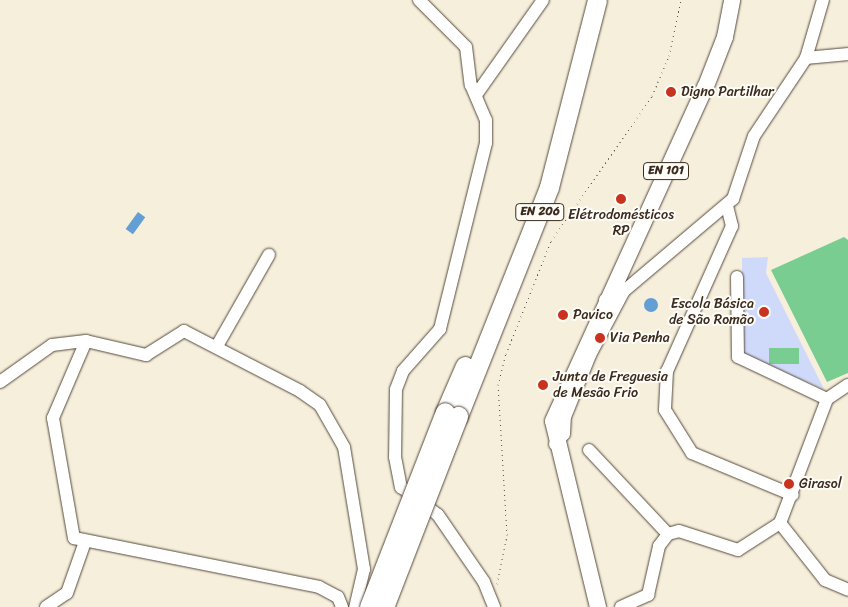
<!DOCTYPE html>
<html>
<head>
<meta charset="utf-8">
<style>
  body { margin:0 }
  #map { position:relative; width:848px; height:607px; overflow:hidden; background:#f5efdc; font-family:Sriracha,sans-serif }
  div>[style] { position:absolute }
  .built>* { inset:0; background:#cfdafa }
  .green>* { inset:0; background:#7acd90; transform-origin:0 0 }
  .water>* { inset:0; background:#639fd4; transform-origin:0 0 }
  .round { border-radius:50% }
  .path>* { height:1px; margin-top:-0.5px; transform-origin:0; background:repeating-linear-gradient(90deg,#57483a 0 1px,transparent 0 5px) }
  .roads { filter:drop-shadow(0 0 1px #57483a) drop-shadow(0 0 1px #57483a) }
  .minor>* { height:12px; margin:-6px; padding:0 6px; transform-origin:6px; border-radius:6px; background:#fff }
  .major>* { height:16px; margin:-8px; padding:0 8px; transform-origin:8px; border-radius:8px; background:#fff }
  .highway>* { height:19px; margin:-9.5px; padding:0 9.5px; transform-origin:9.5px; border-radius:9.5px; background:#fff }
  .bridges { filter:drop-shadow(0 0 1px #57483a) drop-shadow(0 0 1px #57483a) }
  .highway-bridge>* { height:19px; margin:-9.5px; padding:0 9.5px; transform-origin:9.5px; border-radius:9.5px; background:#fff }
  .dots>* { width:14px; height:14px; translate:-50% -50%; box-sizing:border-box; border:2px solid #fdfcf7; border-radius:50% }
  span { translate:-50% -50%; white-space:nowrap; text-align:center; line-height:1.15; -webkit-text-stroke:4px #fdfcf7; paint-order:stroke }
  .shield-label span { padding:1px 4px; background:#fdfcf7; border:1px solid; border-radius:4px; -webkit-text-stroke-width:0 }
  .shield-label { font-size:12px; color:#3b2a1e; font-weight:700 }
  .poi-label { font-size:14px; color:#3b2a1e }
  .left { translate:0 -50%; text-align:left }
  .right { translate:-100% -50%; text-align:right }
</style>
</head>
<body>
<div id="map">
  <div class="built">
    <i style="clip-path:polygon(768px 257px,766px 273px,824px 389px,747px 357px,742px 351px,742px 258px)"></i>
  </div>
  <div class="green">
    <i style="clip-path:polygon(844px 237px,848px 240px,848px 373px,827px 382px,771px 270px)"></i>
    <i style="left:769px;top:348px;width:30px;height:16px"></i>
  </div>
  <div class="water">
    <i style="left:138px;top:212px;width:9px;height:21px;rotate:36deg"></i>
    <i class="round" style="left:644px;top:298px;width:14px;height:14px"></i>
  </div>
  <div class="path">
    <i style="left:497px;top:584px;width:50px;rotate:-78.5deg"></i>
    <i style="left:507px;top:535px;width:150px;rotate:-93.4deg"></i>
    <i style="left:498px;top:385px;width:32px;rotate:-76deg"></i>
    <i style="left:506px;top:354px;width:122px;rotate:-68.3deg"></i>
    <i style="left:551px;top:241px;width:177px;rotate:-55.1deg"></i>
    <i style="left:652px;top:96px;width:43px;rotate:-67deg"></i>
    <i style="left:669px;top:56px;width:57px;rotate:-77.9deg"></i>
  </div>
  <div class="roads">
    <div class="minor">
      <i style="left:419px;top:0;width:66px;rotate:45deg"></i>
      <i style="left:466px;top:47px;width:38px;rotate:83deg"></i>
      <i style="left:471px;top:85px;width:38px;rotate:67deg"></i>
      <i style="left:486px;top:120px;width:23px;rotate:90deg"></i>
      <i style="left:486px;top:143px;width:192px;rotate:103.9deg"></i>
      <i style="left:440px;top:329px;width:56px;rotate:131.4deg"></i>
      <i style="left:403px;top:371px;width:19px;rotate:111deg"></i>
      <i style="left:396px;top:389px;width:68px;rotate:90.8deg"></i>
      <i style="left:395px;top:457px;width:31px;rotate:79deg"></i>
      <i style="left:401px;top:487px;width:46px;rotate:37.1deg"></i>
      <i style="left:438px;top:515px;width:81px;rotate:55.5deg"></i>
      <i style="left:484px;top:582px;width:27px;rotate:68deg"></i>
      <i style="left:806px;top:58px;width:42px;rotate:-5.4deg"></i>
      <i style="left:476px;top:95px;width:116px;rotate:-54.8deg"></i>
      <i style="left:727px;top:206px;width:21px;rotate:76deg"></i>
      <i style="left:732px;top:226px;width:159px;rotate:114.1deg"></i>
      <i style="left:667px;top:371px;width:39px;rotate:93deg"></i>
      <i style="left:665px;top:410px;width:51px;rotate:57.9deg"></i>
      <i style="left:692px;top:453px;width:109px;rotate:22.6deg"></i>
      <i style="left:737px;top:277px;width:80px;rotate:89.3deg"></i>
      <i style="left:738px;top:357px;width:98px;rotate:25.3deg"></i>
      <i style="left:605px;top:300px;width:21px;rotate:-25deg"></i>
      <i style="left:624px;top:291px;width:143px;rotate:-40.2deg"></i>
      <i style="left:733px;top:199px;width:66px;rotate:-71.6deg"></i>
      <i style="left:754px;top:136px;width:94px;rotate:-56.3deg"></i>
      <i style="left:806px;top:58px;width:60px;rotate:-73.7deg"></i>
      <i style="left:86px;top:341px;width:84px;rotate:113.2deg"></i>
      <i style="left:53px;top:418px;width:122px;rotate:80.1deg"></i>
      <i style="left:74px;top:538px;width:250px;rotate:11.3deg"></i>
      <i style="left:319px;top:587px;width:21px;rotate:28deg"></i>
      <i style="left:338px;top:597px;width:11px;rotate:68deg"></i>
      <i style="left:217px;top:346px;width:105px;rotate:-60.3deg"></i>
      <i style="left:0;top:382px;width:64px;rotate:-35.4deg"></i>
      <i style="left:52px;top:345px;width:34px;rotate:-7deg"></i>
      <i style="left:86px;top:341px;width:62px;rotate:13.1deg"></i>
      <i style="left:146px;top:355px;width:45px;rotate:-32.3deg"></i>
      <i style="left:184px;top:331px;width:131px;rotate:27.3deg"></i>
      <i style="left:300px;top:391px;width:24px;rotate:35deg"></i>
      <i style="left:320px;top:405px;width:48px;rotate:60.3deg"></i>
      <i style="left:344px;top:447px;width:124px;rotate:80.7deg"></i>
      <i style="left:364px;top:569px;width:39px;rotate:103deg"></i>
      <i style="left:555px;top:444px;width:13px;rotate:-48deg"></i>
      <i style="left:564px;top:434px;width:17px;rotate:-87deg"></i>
      <i style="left:565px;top:417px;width:67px;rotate:-68deg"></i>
      <i style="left:590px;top:355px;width:75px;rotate:-62.1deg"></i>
      <i style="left:589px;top:450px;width:115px;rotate:46.8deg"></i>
      <i style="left:780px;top:523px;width:73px;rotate:51.7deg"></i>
      <i style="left:825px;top:580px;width:25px;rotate:23deg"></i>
      <i style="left:46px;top:607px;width:25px;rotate:-34deg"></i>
      <i style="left:67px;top:593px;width:54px;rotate:-70.6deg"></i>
      <i style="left:621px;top:607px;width:30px;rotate:-24deg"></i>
      <i style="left:648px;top:595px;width:50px;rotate:-77.3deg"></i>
      <i style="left:659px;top:546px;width:15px;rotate:-53deg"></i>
      <i style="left:668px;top:534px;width:11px;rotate:-15deg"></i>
      <i style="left:679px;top:531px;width:62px;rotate:17.9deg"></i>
      <i style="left:738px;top:550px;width:50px;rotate:-32.7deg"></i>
      <i style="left:780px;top:523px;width:133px;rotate:-69.2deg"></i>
      <i style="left:827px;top:399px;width:25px;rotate:-34deg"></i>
    </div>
    <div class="major">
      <i style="left:598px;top:607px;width:191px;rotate:-103.6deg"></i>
      <i style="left:553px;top:421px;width:368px;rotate:-65.5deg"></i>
      <i style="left:706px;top:86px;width:53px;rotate:-68.8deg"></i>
      <i style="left:725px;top:37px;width:38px;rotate:-79deg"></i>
    </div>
    <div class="highway">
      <i style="left:445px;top:412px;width:50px;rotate:-66.5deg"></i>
      <i style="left:458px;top:416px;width:246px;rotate:-68.3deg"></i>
      <i style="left:549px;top:187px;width:193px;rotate:-75.6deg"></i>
    </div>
  </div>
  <div class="bridges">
    <div class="highway-bridge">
      <i style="left:369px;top:607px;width:209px;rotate:-68.7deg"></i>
      <i style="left:384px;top:607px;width:205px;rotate:-68.8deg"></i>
    </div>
  </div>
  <div class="dots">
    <i style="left:671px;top:92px;background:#c8321e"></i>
    <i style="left:621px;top:199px;background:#c8321e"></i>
    <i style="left:764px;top:312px;background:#c8321e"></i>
    <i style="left:563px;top:315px;background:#c8321e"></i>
    <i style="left:600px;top:338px;background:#c8321e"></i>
    <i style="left:543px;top:385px;background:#c8321e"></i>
    <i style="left:789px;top:484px;background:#c8321e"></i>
  </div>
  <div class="shield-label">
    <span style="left:666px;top:171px">EN 101</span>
    <span style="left:540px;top:212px">EN 206</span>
  </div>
  <div class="poi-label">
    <span class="left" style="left:681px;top:92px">Digno Partilhar</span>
    <span style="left:621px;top:223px">Elétrodomésticos<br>RP</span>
    <span class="right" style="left:754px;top:312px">Escola Básica<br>de São Romão</span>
    <span class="left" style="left:573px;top:315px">Pavico</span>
    <span class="left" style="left:610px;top:338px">Via Penha</span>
    <span class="left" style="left:553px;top:385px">Junta de Freguesia<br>de Mesão Frio</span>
    <span class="left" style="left:799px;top:484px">Girasol</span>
  </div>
</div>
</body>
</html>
